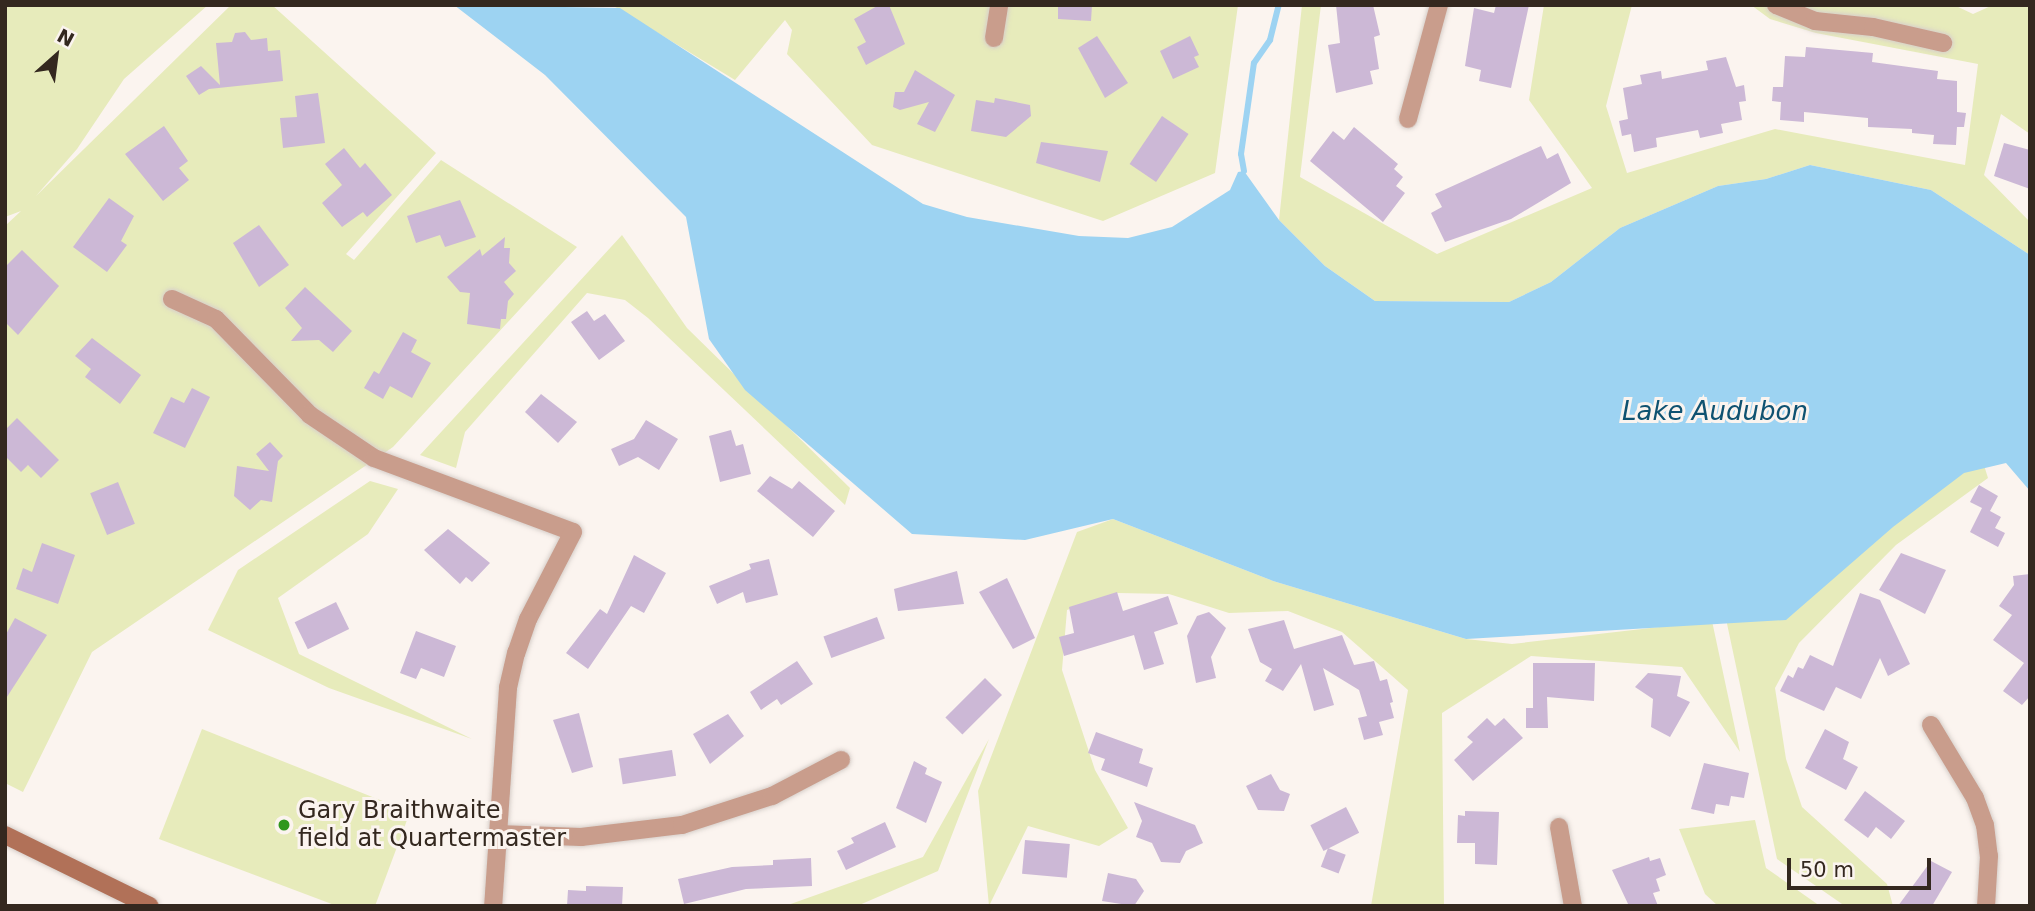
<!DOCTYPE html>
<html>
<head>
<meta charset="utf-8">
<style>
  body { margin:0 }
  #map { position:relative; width:2035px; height:911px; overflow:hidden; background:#fbf4ef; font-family:"DejaVu Sans",sans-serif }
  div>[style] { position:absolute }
  .green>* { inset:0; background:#e7ebbb }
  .water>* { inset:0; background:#9dd3f2 }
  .stream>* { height:6px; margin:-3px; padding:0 3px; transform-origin:3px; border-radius:3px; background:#9dd3f2 }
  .building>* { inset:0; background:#ccb8d6; transform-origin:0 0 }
  .roads { filter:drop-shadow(0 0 2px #d7cfca) drop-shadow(0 0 2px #d7cfca) }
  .street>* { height:18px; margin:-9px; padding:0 9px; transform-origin:9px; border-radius:9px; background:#c99d8c }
  .secondary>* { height:18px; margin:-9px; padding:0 9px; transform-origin:9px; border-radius:9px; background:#b17158 }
  .dots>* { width:19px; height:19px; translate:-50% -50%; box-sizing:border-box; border:4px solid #fbf4ef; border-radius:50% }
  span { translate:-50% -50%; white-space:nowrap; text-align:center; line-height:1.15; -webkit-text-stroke:6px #fbf4ef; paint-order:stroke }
  .poi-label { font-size:24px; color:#34281f }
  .left { translate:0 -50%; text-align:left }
  .water-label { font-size:26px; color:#0f5271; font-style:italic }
  .frame { position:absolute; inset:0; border:7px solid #34281f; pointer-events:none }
  .north { position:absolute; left:21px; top:21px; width:70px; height:70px; -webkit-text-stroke:5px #fbf4ef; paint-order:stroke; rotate:28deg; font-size:19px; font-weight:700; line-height:28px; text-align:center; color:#34281f }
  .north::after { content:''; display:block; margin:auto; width:24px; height:32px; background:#34281f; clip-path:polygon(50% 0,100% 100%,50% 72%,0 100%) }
  .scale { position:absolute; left:1787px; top:858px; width:144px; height:32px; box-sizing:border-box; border:4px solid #34281f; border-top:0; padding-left:9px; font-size:21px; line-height:24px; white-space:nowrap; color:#34281f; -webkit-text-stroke:5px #fbf4ef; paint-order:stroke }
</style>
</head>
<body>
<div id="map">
  <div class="green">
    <i style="clip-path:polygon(5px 5px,208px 5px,124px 79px,77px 149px,36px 196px,231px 5px,272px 5px,436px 153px,346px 254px,354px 260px,441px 160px,577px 247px,393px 447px,92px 652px,23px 792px,5px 783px,5px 226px,21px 211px,5px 217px)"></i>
    <i style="clip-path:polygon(612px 5px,1238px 5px,1215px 173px,1103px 221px,872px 145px,787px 54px,792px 30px,785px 20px,735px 80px)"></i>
    <i style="clip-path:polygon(1302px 5px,1321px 5px,1300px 177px,1437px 254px,1592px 188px,1529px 100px,1544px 5px,1632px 5px,1606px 106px,1627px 173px,1775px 129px,1965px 165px,1978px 64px,1816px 33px,1770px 19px,1751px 5px,1954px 5px,1973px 14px,1993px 5px,2030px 5px,2030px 134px,2001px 114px,1984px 175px,2030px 222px,2030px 255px,1931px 190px,1810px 165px,1766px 179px,1718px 186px,1620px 228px,1551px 282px,1509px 302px,1375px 301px,1325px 266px,1279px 220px)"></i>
    <i style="clip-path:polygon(622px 235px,687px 328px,850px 488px,845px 505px,648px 318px,625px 300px,587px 293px,465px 432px,456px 468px,420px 455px)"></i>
    <i style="clip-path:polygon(1978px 446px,1988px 478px,1896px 545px,1799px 643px,1775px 688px,1786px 759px,1802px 807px,1887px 884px,1893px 906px,1845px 906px,1777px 859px,1726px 619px)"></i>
    <i style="clip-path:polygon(370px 481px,398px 489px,368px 534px,278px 598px,299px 654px,472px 739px,329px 688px,208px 630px,238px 570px)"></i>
    <i style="clip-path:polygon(1113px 519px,1273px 581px,1466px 639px,1512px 644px,1712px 621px,1740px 752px,1682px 667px,1531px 656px,1442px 713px,1444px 906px,1371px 906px,1408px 690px,1342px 632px,1288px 611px,1229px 613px,1169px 594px,1118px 593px,1067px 610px,1062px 670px,1095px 770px,1128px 828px,1099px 846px,1028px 826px,989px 906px,978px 791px,1077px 532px)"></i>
    <i style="clip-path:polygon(202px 729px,410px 812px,375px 906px,337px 906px,159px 839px)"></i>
    <i style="clip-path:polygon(989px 739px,938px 871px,857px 906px,785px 906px,923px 857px)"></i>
    <i style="clip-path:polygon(1755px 820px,1766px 868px,1820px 906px,1718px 906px,1705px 894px,1679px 829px)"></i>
  </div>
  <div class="water">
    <i style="clip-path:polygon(454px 5px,620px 8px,923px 204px,967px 217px,1079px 236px,1128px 238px,1172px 227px,1230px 190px,1238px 172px,1244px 171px,1279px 220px,1325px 266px,1375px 301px,1509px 302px,1551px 282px,1620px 228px,1718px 186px,1766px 179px,1810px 165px,1931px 190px,2030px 255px,2030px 491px,2006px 463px,1964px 473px,1893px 527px,1786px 620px,1466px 639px,1273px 581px,1113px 519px,1025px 540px,912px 534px,745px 390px,709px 339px,686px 217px,545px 75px)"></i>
  </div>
  <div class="stream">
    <i style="left:1244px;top:171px;width:17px;rotate:-100deg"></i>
    <i style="left:1241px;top:154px;width:92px;rotate:-81.9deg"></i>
    <i style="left:1254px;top:63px;width:28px;rotate:-55deg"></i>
    <i style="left:1270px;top:40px;width:36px;rotate:-76deg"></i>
  </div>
  <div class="building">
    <i style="clip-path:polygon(879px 5px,889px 5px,905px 44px,866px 65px,857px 47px,866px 42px,854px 19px)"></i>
    <i style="clip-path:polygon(1058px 5px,1092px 5px,1091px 21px,1058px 19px)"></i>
    <i style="clip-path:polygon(1336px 5px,1373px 5px,1380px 35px,1374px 37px,1379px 69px,1370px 71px,1373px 84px,1336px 93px,1328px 45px,1340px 43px)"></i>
    <i style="clip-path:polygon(1496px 5px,1529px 5px,1511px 88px,1479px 81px,1481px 70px,1465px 66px,1474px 8px,1494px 13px)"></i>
    <i style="clip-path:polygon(245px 32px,251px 40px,267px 38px,268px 51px,280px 50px,283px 81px,209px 89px,199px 95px,186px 76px,201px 66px,220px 85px,216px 43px,232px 42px,235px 33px)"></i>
    <i style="clip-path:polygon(1097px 36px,1128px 83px,1105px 98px,1078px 48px)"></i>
    <i style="clip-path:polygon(1190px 36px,1199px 55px,1194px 57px,1199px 67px,1173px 79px,1160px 51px)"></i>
    <i style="clip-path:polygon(1806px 47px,1873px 53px,1872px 62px,1938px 71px,1937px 79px,1957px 81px,1957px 112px,1966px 113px,1964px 127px,1957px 127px,1956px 145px,1933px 144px,1934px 135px,1912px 133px,1912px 129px,1868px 127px,1868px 118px,1804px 112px,1804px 122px,1780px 120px,1781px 102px,1772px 101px,1773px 87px,1783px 87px,1785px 56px,1805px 57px)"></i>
    <i style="clip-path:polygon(1726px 57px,1736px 87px,1744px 85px,1746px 101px,1739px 102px,1742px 120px,1721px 124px,1723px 133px,1700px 138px,1698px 130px,1656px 138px,1657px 147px,1634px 152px,1631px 134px,1622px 136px,1619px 121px,1628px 119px,1623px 88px,1642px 84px,1640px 75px,1661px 71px,1662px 79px,1708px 70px,1706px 61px)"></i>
    <i style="clip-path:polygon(915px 70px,955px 95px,935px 132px,917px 124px,929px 102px,900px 110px,893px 107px,895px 92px,904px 92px)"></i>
    <i style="clip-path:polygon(318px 93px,325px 143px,283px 148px,280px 118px,297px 117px,295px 96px)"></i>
    <i style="clip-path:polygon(995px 98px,1030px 105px,1031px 116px,1006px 137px,971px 131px,976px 100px,994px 103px)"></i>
    <i style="left:1162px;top:116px;width:32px;height:58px;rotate:34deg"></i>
    <i style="clip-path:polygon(164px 126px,188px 161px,179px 168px,189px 180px,163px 201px,125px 154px)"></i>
    <i style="clip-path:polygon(1354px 127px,1398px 164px,1394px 169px,1403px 177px,1396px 186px,1405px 193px,1383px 222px,1310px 161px,1333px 131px,1344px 140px)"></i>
    <i style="clip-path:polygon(1041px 142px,1108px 151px,1100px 182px,1036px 163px)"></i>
    <i style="clip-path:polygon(2004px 143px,2030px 150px,2030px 189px,1994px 176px)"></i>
    <i style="clip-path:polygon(1541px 146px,1547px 159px,1558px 153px,1571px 183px,1511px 219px,1445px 242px,1431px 213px,1442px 207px,1435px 194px)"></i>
    <i style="clip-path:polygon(344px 148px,360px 168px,365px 163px,392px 195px,367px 217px,363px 212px,342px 227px,322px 203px,342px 185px,325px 164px)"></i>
    <i style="clip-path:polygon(109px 198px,134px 216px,121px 241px,127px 245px,107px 272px,73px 247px)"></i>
    <i style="clip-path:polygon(460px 200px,476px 237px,445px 247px,440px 235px,416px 243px,407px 216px)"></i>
    <i style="clip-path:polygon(259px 225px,289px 265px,259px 287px,233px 243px)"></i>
    <i style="clip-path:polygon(505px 237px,504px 248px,510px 248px,509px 263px,516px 271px,504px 282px,514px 294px,508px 301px,506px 319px,501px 319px,500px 329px,467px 324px,470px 293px,460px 292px,447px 277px,480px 249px,482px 256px)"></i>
    <i style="clip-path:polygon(22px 250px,59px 286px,18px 335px,5px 322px,5px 267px)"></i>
    <i style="clip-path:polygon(305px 287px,352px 331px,333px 352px,319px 340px,291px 341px,302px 328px,285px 308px)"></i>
    <i style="clip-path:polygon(587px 311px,594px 321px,605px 314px,625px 341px,599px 360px,571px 322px)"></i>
    <i style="clip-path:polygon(403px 332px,417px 340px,411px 352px,431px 363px,412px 398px,390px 386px,383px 399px,364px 388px,374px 371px,379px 374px)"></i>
    <i style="clip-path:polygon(92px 338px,141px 375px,120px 404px,85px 377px,91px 369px,75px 356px)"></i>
    <i style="clip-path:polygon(192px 388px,210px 397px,185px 448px,153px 433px,171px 397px,184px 403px)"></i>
    <i style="clip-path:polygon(541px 394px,577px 422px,558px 443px,525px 412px)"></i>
    <i style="clip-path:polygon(17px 418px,59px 460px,41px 478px,28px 465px,21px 472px,5px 456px,5px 430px)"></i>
    <i style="clip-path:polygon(646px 420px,678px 439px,659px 470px,638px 457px,619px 466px,611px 449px,634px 439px)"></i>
    <i style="clip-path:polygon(731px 430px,736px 446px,743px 444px,751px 474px,720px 482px,709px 436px)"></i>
    <i style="clip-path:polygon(270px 442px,283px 456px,278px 461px,272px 502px,261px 500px,250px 510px,234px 496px,237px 466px,269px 471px,256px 454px)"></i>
    <i style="clip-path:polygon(770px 476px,792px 489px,799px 481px,835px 511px,813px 537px,757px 491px)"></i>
    <i style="left:118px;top:482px;width:45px;height:30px;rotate:68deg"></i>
    <i style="clip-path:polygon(1979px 485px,1998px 496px,1990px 511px,2001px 517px,1995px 528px,2005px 533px,1998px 547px,1970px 532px,1982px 508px,1970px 502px)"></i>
    <i style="clip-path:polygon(448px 529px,490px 563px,472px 582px,466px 577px,460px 584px,424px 550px)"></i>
    <i style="clip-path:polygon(42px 543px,75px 555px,58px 604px,16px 589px,23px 568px,32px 572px)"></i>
    <i style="clip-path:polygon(1901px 553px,1946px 570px,1925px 614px,1879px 590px)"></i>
    <i style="clip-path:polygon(634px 555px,666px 573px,644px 613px,631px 606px,588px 669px,566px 653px,600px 609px,607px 614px)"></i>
    <i style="clip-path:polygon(769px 559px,778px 595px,746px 603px,743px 592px,717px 604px,709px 586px,751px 569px,749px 564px)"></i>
    <i style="clip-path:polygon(957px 571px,964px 604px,898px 611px,894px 589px)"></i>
    <i style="clip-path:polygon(2030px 574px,2030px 696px,2022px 705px,2003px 691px,2024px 663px,1993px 640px,2012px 615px,1999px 606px,2014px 585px,2013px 576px)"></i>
    <i style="clip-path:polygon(1007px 578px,1035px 638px,1013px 649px,979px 592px)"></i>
    <i style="clip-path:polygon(1117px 592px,1123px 611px,1168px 596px,1178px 624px,1154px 632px,1164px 664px,1144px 670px,1134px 635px,1064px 656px,1059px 637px,1074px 633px,1069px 607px)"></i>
    <i style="clip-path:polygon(1860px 593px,1880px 600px,1910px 664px,1888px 676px,1880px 658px,1861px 699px,1836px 687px,1824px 711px,1780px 691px,1788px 675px,1793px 678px,1798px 667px,1803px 669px,1810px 655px,1833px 666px)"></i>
    <i style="left:336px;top:602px;width:30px;height:46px;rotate:64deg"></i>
    <i style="clip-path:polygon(1209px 612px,1226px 628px,1211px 657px,1216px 678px,1196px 683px,1187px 636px,1197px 616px)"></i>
    <i style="left:877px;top:617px;width:23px;height:57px;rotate:70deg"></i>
    <i style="clip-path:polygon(15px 618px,47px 635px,5px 700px,5px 636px)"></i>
    <i style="clip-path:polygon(1284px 620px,1294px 649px,1342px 635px,1354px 665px,1374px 661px,1380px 681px,1387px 679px,1393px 702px,1390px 703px,1394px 718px,1379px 722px,1383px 735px,1364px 740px,1358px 718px,1367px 716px,1359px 690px,1323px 668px,1334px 705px,1314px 711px,1301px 664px,1283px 691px,1265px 681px,1272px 669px,1260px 662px,1248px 629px)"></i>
    <i style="clip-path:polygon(416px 631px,456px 646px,444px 677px,421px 668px,416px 679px,400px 673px)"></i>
    <i style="clip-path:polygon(797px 661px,813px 684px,781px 705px,777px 699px,761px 710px,750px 692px)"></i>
    <i style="clip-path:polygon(1533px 663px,1595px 663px,1594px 701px,1547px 697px,1548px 728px,1526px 728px,1526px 708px,1533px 708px)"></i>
    <i style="clip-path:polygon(1648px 673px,1681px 676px,1677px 696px,1690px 702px,1670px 737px,1651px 727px,1653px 699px,1635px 687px)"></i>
    <i style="left:985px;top:678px;width:24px;height:56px;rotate:45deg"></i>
    <i style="clip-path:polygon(579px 713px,593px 767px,572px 773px,553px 720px)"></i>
    <i style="clip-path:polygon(728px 714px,744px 736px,710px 764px,693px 734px)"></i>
    <i style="clip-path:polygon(1487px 718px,1495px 726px,1504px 718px,1523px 738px,1473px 781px,1454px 760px,1473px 742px,1467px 737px)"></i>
    <i style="clip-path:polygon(1825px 729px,1849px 742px,1843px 759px,1858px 767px,1846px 790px,1805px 768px)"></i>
    <i style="clip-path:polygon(1096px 732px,1143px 749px,1139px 763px,1153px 768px,1147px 787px,1101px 770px,1105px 759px,1088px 753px)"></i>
    <i style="left:672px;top:750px;width:26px;height:54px;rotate:81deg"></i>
    <i style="clip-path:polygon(914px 761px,927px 768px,925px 774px,942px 782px,926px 823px,896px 808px)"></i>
    <i style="clip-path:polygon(1704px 763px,1749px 773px,1744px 798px,1731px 796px,1729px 806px,1716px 804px,1714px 814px,1691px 809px)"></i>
    <i style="clip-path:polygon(1271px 774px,1280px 790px,1290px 794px,1284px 811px,1258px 810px,1246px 786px)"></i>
    <i style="clip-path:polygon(1865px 791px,1905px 821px,1891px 839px,1876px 827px,1868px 838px,1844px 820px)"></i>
    <i style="clip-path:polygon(1134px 802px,1195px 825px,1203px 843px,1186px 851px,1180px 863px,1161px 862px,1152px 843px,1136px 837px,1142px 821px)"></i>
    <i style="left:1346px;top:807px;width:29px;height:40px;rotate:63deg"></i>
    <i style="clip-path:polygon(1465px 811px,1499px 812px,1497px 865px,1475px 864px,1475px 843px,1457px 843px,1458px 815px,1465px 816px)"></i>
    <i style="clip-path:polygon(885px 822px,896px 847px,846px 870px,837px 851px,854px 843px,851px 838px)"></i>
    <i style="left:1025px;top:840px;width:45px;height:34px;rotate:5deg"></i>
    <i style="left:1328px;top:848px;width:19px;height:20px;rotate:21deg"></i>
    <i style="clip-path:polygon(1649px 857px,1650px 861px,1660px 858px,1666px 875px,1656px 879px,1660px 891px,1653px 893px,1658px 906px,1629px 906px,1612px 870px)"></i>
    <i style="clip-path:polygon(811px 858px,812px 886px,746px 889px,684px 904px,678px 879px,732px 867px,773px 865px,773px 860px)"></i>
    <i style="clip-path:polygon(1931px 861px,1952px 872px,1932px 906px,1898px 906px)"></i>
    <i style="clip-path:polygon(1108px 873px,1136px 879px,1144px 891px,1134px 906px,1102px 901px)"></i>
    <i style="clip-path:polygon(586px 886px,623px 887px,622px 906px,567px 906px,568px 890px,586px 891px)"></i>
  </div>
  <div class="roads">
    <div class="street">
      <i style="left:1776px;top:5px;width:42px;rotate:22.3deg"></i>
      <i style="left:1815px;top:21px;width:58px;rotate:5.9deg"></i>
      <i style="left:1873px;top:27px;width:72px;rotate:12.9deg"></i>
      <i style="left:994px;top:38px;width:33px;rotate:-81deg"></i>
      <i style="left:1408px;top:119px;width:118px;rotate:-74.8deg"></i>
      <i style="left:172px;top:299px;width:48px;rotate:24.4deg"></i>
      <i style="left:216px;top:319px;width:134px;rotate:45.6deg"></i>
      <i style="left:310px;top:415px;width:77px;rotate:33.9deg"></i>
      <i style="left:374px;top:458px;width:212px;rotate:20.4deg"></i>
      <i style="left:573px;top:532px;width:98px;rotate:117.3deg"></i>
      <i style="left:528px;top:619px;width:36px;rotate:109deg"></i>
      <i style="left:516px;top:653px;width:36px;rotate:103deg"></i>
      <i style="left:508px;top:688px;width:219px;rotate:93.9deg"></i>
      <i style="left:1931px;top:725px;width:85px;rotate:58.9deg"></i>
      <i style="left:1975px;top:798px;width:29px;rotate:70deg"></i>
      <i style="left:1985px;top:825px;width:31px;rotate:83deg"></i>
      <i style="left:1989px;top:856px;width:50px;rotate:93.4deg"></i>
      <i style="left:1559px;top:827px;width:80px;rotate:80deg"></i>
      <i style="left:498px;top:834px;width:83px;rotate:2.1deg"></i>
      <i style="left:581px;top:837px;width:102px;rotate:-6.8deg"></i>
      <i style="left:682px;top:825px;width:95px;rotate:-17.9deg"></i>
      <i style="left:772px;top:796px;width:78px;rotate:-27.6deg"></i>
    </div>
    <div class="secondary">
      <i style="left:5px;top:835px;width:161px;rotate:26.1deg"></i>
    </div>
  </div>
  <div class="dots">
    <i style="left:284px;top:825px;background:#30971e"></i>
  </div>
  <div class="poi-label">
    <span class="left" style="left:298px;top:825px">Gary Braithwaite<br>field at Quartermaster</span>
  </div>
  <div class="water-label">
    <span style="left:1715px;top:412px">Lake Audubon</span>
  </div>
  <div class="frame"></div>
  <div class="north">N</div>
  <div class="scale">50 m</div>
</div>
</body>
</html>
